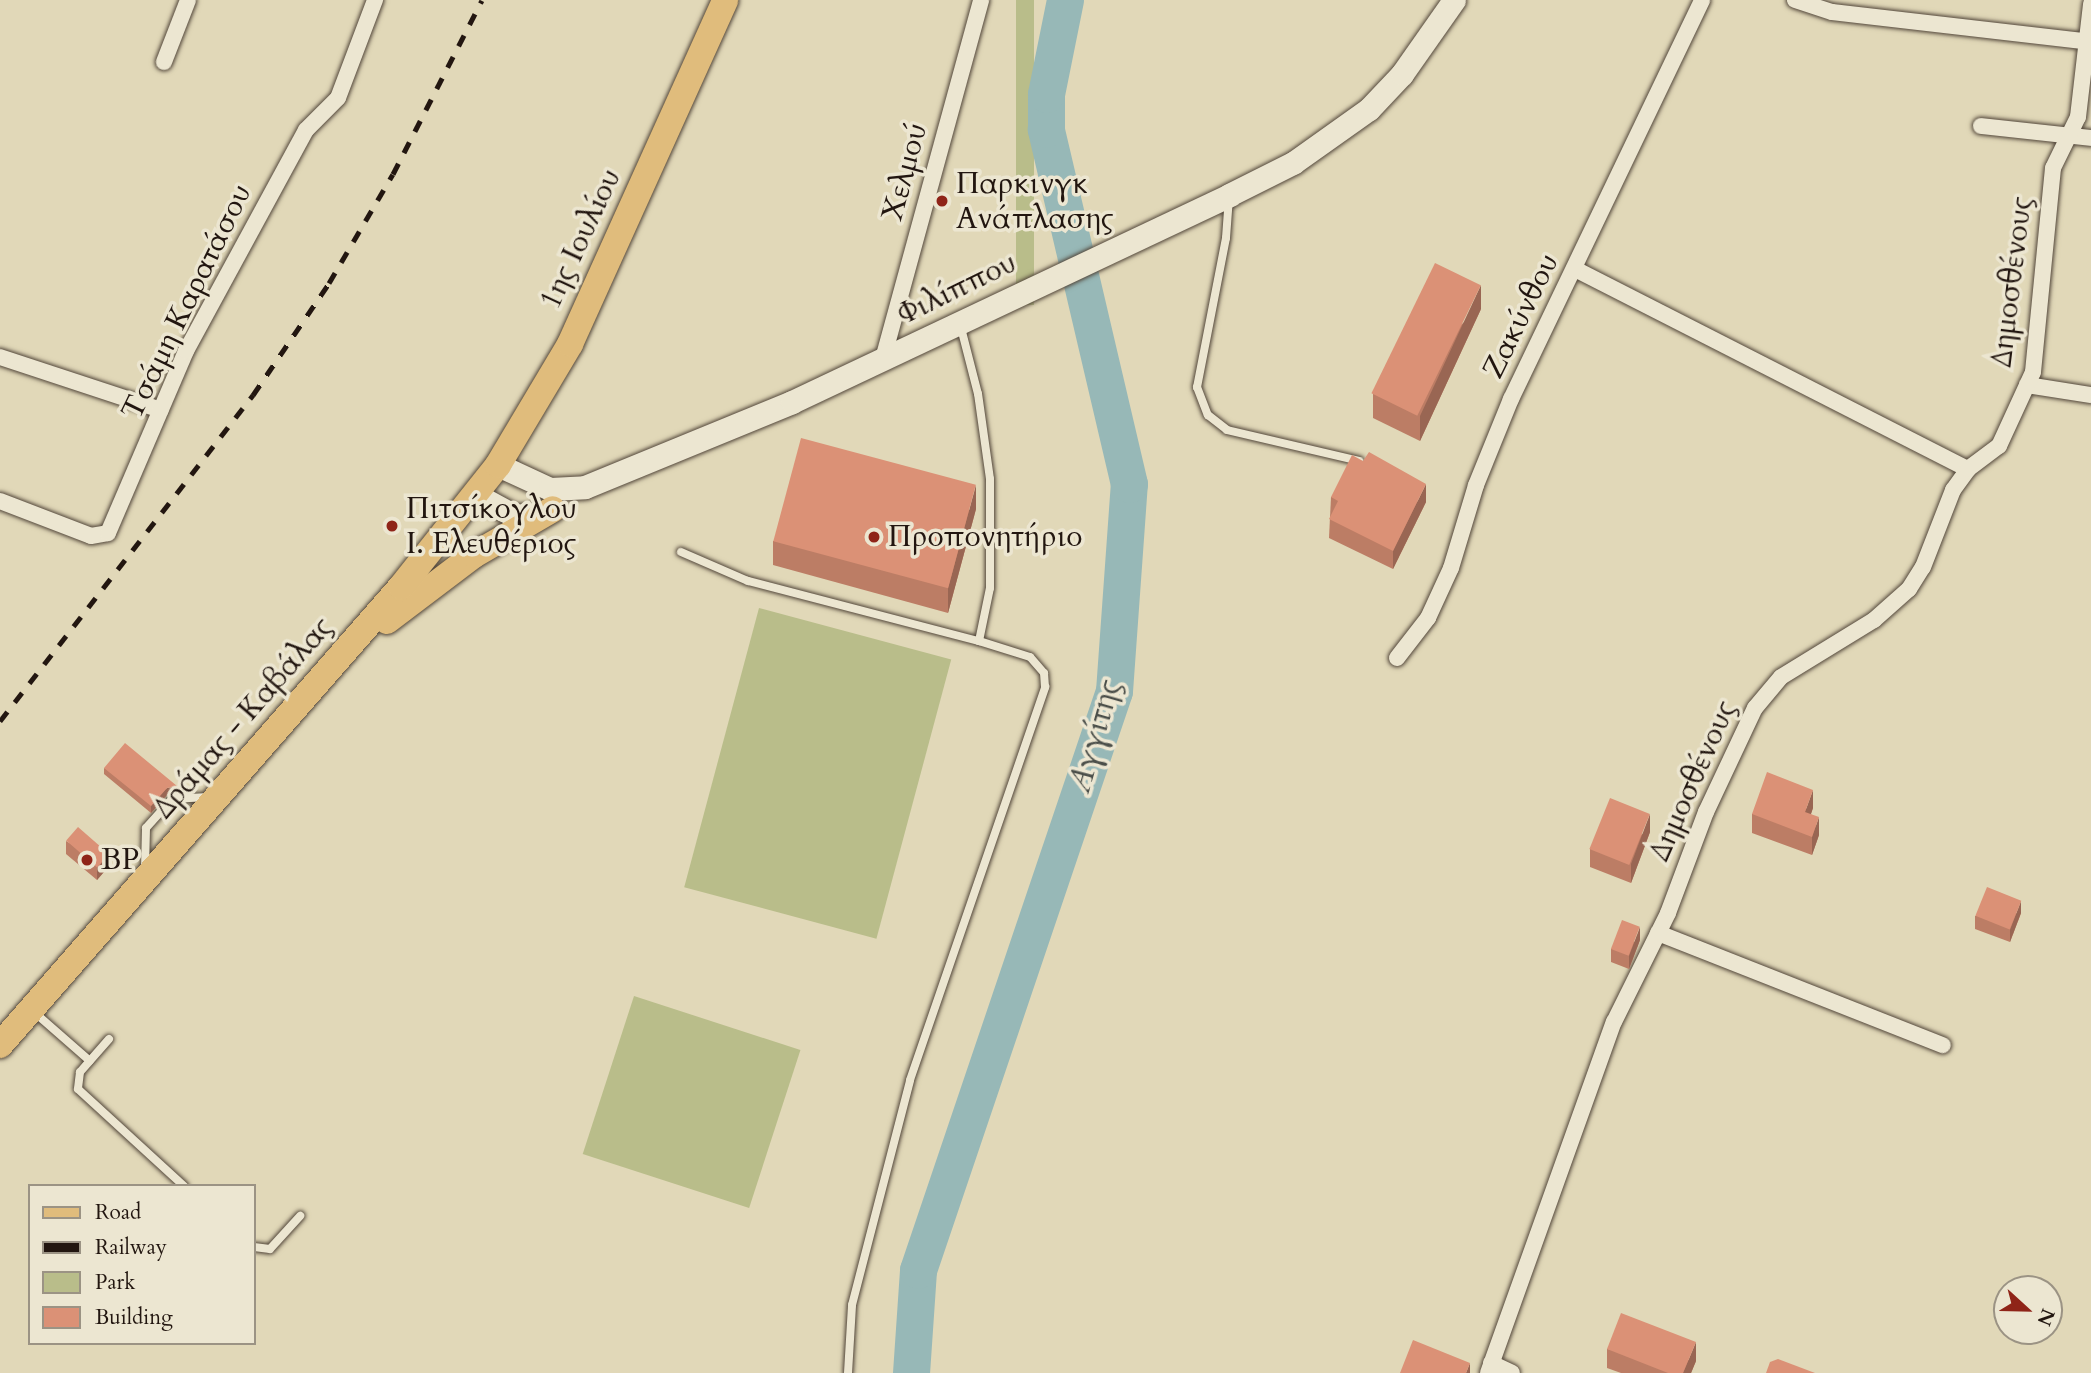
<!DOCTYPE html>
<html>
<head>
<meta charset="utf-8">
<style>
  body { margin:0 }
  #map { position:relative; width:2091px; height:1373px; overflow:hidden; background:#e1d8b8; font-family:Cardo,serif }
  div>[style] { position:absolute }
  .green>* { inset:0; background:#b9bd8a; transform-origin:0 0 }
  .river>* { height:37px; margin:-18.5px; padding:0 18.5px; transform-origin:18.5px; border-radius:18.5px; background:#97b8b7 }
  .roads { filter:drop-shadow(0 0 2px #52463a) drop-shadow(0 0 2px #52463a) }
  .service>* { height:8px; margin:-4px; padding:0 4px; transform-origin:4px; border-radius:4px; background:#ece6d1 }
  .minor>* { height:16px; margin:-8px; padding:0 8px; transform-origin:8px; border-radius:8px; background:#ece6d1 }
  .secondary>* { height:23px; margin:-11.5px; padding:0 11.5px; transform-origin:11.5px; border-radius:11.5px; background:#ece6d1 }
  .primary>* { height:26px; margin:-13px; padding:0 13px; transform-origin:13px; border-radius:13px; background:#e0bc7c }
  .rail>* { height:5px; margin-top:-2.5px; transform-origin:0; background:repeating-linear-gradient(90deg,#221610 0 12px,transparent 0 24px) }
  .wall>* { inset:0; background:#bc7d65 }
  .shaded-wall>* { inset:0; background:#996653 }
  .building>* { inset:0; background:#db9176; transform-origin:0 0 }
  .dots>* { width:19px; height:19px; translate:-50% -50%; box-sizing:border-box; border:4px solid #ece6d1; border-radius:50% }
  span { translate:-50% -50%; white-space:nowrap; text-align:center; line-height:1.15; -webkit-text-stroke:7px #ece6d1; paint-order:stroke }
  .street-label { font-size:30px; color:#221610 }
  .poi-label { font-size:30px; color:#221610 }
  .left { translate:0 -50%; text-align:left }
  .water-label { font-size:32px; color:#4b4f4a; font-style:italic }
  .legend { position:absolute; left:28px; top:1184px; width:228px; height:161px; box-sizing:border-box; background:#ece6d1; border:2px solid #9b9384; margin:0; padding:9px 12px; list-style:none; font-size:21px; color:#221610 }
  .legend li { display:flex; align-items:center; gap:14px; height:35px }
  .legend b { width:35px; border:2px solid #9b9384 }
  .north { position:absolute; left:1993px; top:1275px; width:70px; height:70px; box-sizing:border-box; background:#ece6d1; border:2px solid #9b9384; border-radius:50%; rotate:112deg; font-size:19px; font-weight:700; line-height:28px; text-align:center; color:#221610 }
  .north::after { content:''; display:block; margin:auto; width:24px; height:32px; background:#8f2418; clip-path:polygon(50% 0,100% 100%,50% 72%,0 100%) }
</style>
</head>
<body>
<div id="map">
  <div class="green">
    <i style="left:1016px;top:0;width:18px;height:305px"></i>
    <i style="left:759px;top:608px;width:199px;height:289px;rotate:15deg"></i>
    <i style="left:634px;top:996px;width:175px;height:166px;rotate:18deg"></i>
  </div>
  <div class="river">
    <i style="left:911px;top:1373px;width:103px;rotate:-86.1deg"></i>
    <i style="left:918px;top:1270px;width:611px;rotate:-71.3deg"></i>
    <i style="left:1114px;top:691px;width:208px;rotate:-85.9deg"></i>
    <i style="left:1129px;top:484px;width:365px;rotate:-103.2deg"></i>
    <i style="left:1046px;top:129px;width:35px;rotate:-90deg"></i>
    <i style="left:1046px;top:94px;width:96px;rotate:-78.6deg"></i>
  </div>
  <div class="roads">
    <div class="service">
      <i style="left:1229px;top:197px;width:41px;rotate:94.2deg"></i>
      <i style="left:1226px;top:238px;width:152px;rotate:101deg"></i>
      <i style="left:1197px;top:387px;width:30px;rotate:69deg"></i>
      <i style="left:1208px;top:415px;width:24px;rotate:38deg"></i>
      <i style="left:1227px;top:430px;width:136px;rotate:13.2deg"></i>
      <i style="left:681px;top:552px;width:73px;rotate:23.4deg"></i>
      <i style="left:748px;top:581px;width:239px;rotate:14.6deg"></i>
      <i style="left:145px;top:869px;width:41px;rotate:-88.6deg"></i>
      <i style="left:146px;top:828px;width:39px;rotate:-48deg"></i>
      <i style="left:172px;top:799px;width:36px;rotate:-3deg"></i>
      <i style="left:34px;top:1012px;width:74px;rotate:41.2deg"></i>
      <i style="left:109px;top:1039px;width:44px;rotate:131.3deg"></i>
      <i style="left:80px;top:1072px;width:17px;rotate:97deg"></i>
      <i style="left:78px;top:1089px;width:144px;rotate:42.5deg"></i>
      <i style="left:254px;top:1247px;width:16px;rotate:7deg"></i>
      <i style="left:270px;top:1249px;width:45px;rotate:-47.7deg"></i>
      <i style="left:848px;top:1373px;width:68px;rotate:-86.6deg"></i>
      <i style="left:852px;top:1305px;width:232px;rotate:-75.5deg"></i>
      <i style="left:910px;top:1080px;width:416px;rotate:-71deg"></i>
      <i style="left:1045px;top:687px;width:14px;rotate:-94deg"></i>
      <i style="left:1044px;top:673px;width:21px;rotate:-131deg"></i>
      <i style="left:1030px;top:657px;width:53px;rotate:-162.6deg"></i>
      <i style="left:979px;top:641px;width:54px;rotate:-78.3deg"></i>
      <i style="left:990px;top:588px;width:109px;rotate:-90deg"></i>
      <i style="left:990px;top:479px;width:86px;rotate:-98deg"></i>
      <i style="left:978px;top:394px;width:72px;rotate:-104.4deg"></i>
    </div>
    <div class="minor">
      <i style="left:1795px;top:0;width:39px;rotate:18deg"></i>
      <i style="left:1832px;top:12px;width:261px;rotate:6.6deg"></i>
      <i style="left:164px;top:62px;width:66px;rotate:-68.8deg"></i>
      <i style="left:1981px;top:126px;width:111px;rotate:6.2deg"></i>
      <i style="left:1575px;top:269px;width:441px;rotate:27deg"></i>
      <i style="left:0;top:357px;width:169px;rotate:18.2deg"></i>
      <i style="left:883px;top:359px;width:372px;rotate:-74.7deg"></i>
      <i style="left:2027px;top:385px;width:65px;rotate:8.9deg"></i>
      <i style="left:0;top:501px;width:97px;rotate:21deg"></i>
      <i style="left:91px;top:536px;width:17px;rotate:-10deg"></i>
      <i style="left:108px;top:533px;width:198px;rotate:-66.8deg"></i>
      <i style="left:186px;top:351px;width:251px;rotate:-61.5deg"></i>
      <i style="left:306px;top:130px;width:45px;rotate:-45deg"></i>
      <i style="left:338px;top:98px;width:105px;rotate:-69.3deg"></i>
      <i style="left:1397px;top:658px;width:51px;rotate:-52.2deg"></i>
      <i style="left:1428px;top:618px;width:55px;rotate:-65.3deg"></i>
      <i style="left:1451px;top:568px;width:87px;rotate:-73.2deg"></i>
      <i style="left:1476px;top:485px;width:93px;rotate:-67.9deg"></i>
      <i style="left:1511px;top:399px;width:442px;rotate:-64.4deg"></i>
      <i style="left:1658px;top:933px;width:306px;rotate:21.5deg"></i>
      <i style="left:1491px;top:1363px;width:23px;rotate:25deg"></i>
      <i style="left:1488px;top:1373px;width:373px;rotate:-70.3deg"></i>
      <i style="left:1614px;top:1022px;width:122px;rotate:-63.6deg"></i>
      <i style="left:1668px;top:913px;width:108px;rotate:-69.4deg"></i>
      <i style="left:1706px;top:812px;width:115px;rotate:-64.8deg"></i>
      <i style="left:1755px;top:708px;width:40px;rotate:-50deg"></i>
      <i style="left:1781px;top:677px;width:109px;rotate:-31.5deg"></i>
      <i style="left:1874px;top:620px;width:47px;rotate:-41.5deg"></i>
      <i style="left:1909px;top:589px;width:26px;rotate:-58deg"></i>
      <i style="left:1923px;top:567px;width:83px;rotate:-68.7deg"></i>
      <i style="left:1953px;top:490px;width:26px;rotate:-54deg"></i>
      <i style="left:1968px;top:469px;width:39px;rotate:-37deg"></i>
      <i style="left:1999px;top:446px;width:81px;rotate:-65.3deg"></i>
      <i style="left:2033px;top:372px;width:205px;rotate:-84.4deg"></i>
      <i style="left:2053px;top:168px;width:57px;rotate:-63.9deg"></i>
      <i style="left:2078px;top:117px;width:114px;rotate:-83.4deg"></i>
    </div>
    <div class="secondary">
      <i style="left:498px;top:465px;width:57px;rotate:24.8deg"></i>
      <i style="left:550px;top:489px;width:35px;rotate:-3deg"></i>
      <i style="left:585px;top:487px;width:224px;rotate:-22.3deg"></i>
      <i style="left:792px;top:402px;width:484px;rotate:-25.3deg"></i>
      <i style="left:1229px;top:195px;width:72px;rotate:-26.6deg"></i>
      <i style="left:1293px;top:163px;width:93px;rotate:-35.4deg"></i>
      <i style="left:1369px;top:109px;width:48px;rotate:-46.7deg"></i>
      <i style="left:1402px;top:74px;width:90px;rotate:-54.9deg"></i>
      <i style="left:476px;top:495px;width:44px;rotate:28.3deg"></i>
      <i style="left:515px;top:516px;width:29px;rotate:-6deg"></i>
    </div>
    <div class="primary">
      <i style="left:387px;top:621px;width:109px;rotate:-37.2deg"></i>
      <i style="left:474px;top:555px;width:91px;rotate:-30.2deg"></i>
      <i style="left:0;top:1045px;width:609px;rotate:-48.8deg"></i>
      <i style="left:401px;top:587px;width:156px;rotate:-51.5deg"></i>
      <i style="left:498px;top:465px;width:141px;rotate:-59.2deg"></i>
      <i style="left:570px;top:344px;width:377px;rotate:-65.7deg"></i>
    </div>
  </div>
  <div class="rail">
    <i style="left:0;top:721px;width:413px;rotate:-52.2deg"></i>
    <i style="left:253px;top:395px;width:135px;rotate:-55.8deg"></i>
    <i style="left:329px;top:283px;width:126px;rotate:-59.6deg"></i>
    <i style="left:393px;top:174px;width:195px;rotate:-62.9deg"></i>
  </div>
  <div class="wall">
    <i style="clip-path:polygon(1481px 309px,1420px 441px,1373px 418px,1373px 394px)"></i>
    <i style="clip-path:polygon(1331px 497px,1426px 502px,1393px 569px,1329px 538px)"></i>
    <i style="clip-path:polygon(976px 509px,948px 613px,773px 565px,773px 541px)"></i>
    <i style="clip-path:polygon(104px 768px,177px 792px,167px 795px,151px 813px,104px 774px)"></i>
    <i style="clip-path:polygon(1813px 808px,1811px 814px,1819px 835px,1812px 855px,1752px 833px,1752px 814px)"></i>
    <i style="clip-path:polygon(1650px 832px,1631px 883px,1590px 867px,1590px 849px)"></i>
    <i style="clip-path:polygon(66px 841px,109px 866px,97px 880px,66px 854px)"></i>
    <i style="clip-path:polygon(2021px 913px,2010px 942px,1975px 929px,1975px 916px)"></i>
    <i style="clip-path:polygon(1640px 940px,1629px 969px,1611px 962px,1611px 949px)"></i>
    <i style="clip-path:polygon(1607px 1349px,1696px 1361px,1691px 1373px,1621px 1373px,1607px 1368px)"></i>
  </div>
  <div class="shaded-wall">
    <i style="clip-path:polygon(1481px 285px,1481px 309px,1420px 441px,1420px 416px)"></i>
    <i style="clip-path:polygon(1426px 484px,1426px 502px,1393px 569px,1393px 551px)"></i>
    <i style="clip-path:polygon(976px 485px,976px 509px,948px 613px,948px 588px)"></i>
    <i style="clip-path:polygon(177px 786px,177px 792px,167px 795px,151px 813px,151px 806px,167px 788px)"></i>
    <i style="clip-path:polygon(1813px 790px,1813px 808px,1805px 830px,1805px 812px)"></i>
    <i style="clip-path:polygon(1650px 814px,1650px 832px,1631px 883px,1631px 864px)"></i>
    <i style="clip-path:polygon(1819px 817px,1819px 835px,1812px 855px,1812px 837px)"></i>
    <i style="clip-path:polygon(109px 854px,109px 866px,97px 880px,97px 868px)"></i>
    <i style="clip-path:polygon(2021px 901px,2021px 913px,2010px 942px,2010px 930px)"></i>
    <i style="clip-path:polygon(1640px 927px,1640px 940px,1629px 969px,1629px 956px)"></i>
    <i style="clip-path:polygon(1696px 1342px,1696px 1361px,1691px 1373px,1683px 1373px)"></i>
    <i style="clip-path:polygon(1470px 1363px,1470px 1373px,1466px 1373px)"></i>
  </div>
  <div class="building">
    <i style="left:1435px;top:263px;width:51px;height:145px;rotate:26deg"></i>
    <i style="left:801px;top:438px;width:181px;height:107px;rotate:15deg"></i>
    <i style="clip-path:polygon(1369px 452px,1426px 484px,1393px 551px,1329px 519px,1338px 501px,1331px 497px,1352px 455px,1363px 461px)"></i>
    <i style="clip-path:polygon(125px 743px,177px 786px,167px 788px,151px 806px,104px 768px)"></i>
    <i style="clip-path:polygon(1767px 772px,1813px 790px,1805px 812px,1819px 817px,1812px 837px,1752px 814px)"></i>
    <i style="left:1610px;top:798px;width:43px;height:55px;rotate:22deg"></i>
    <i style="left:78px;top:827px;width:41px;height:18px;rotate:41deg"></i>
    <i style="left:1987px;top:887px;width:37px;height:31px;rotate:22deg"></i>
    <i style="left:1622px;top:920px;width:19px;height:31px;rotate:21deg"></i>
    <i style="clip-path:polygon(1621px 1313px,1696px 1342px,1683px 1373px,1668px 1373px,1607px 1349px)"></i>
    <i style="clip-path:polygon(1413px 1340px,1470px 1363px,1466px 1373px,1400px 1373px)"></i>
    <i style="clip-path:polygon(1778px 1359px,1815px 1373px,1766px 1373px,1770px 1362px)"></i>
  </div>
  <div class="dots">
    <i style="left:942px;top:201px;background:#8f2418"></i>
    <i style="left:392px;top:526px;background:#8f2418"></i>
    <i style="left:874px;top:537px;background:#8f2418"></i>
    <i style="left:87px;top:860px;background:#8f2418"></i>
  </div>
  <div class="street-label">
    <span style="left:905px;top:172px;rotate:-75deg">Χελμού</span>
    <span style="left:581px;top:239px;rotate:-65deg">1ης Ιουλίου</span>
    <span style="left:2012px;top:282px;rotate:-83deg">Δημοσθένους</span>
    <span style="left:957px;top:289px;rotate:-26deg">Φιλίππου</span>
    <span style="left:187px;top:302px;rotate:-64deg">Τσάμη Καρατάσου</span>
    <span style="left:1521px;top:316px;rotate:-64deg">Ζακύνθου</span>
    <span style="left:243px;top:718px;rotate:-49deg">Δράμας - Καβάλας</span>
    <span style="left:1693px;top:781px;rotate:-66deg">Δημοσθένους</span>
  </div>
  <div class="poi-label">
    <span class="left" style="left:956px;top:201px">Παρκινγκ<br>Ανάπλασης</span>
    <span class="left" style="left:406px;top:526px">Πιτσίκογλου<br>Ι. Ελευθέριος</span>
    <span class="left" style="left:888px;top:537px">Προπονητήριο</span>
    <span class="left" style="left:101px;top:860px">BP</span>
  </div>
  <div class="water-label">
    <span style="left:1095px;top:736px;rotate:-74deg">Αγγίτης</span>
  </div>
  <ul class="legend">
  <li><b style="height:9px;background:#e0bc7c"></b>Road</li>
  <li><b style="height:9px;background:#221610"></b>Railway</li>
  <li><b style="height:19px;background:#b9bd8a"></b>Park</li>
  <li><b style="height:19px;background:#db9176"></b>Building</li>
  </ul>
  <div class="north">N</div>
</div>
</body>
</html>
